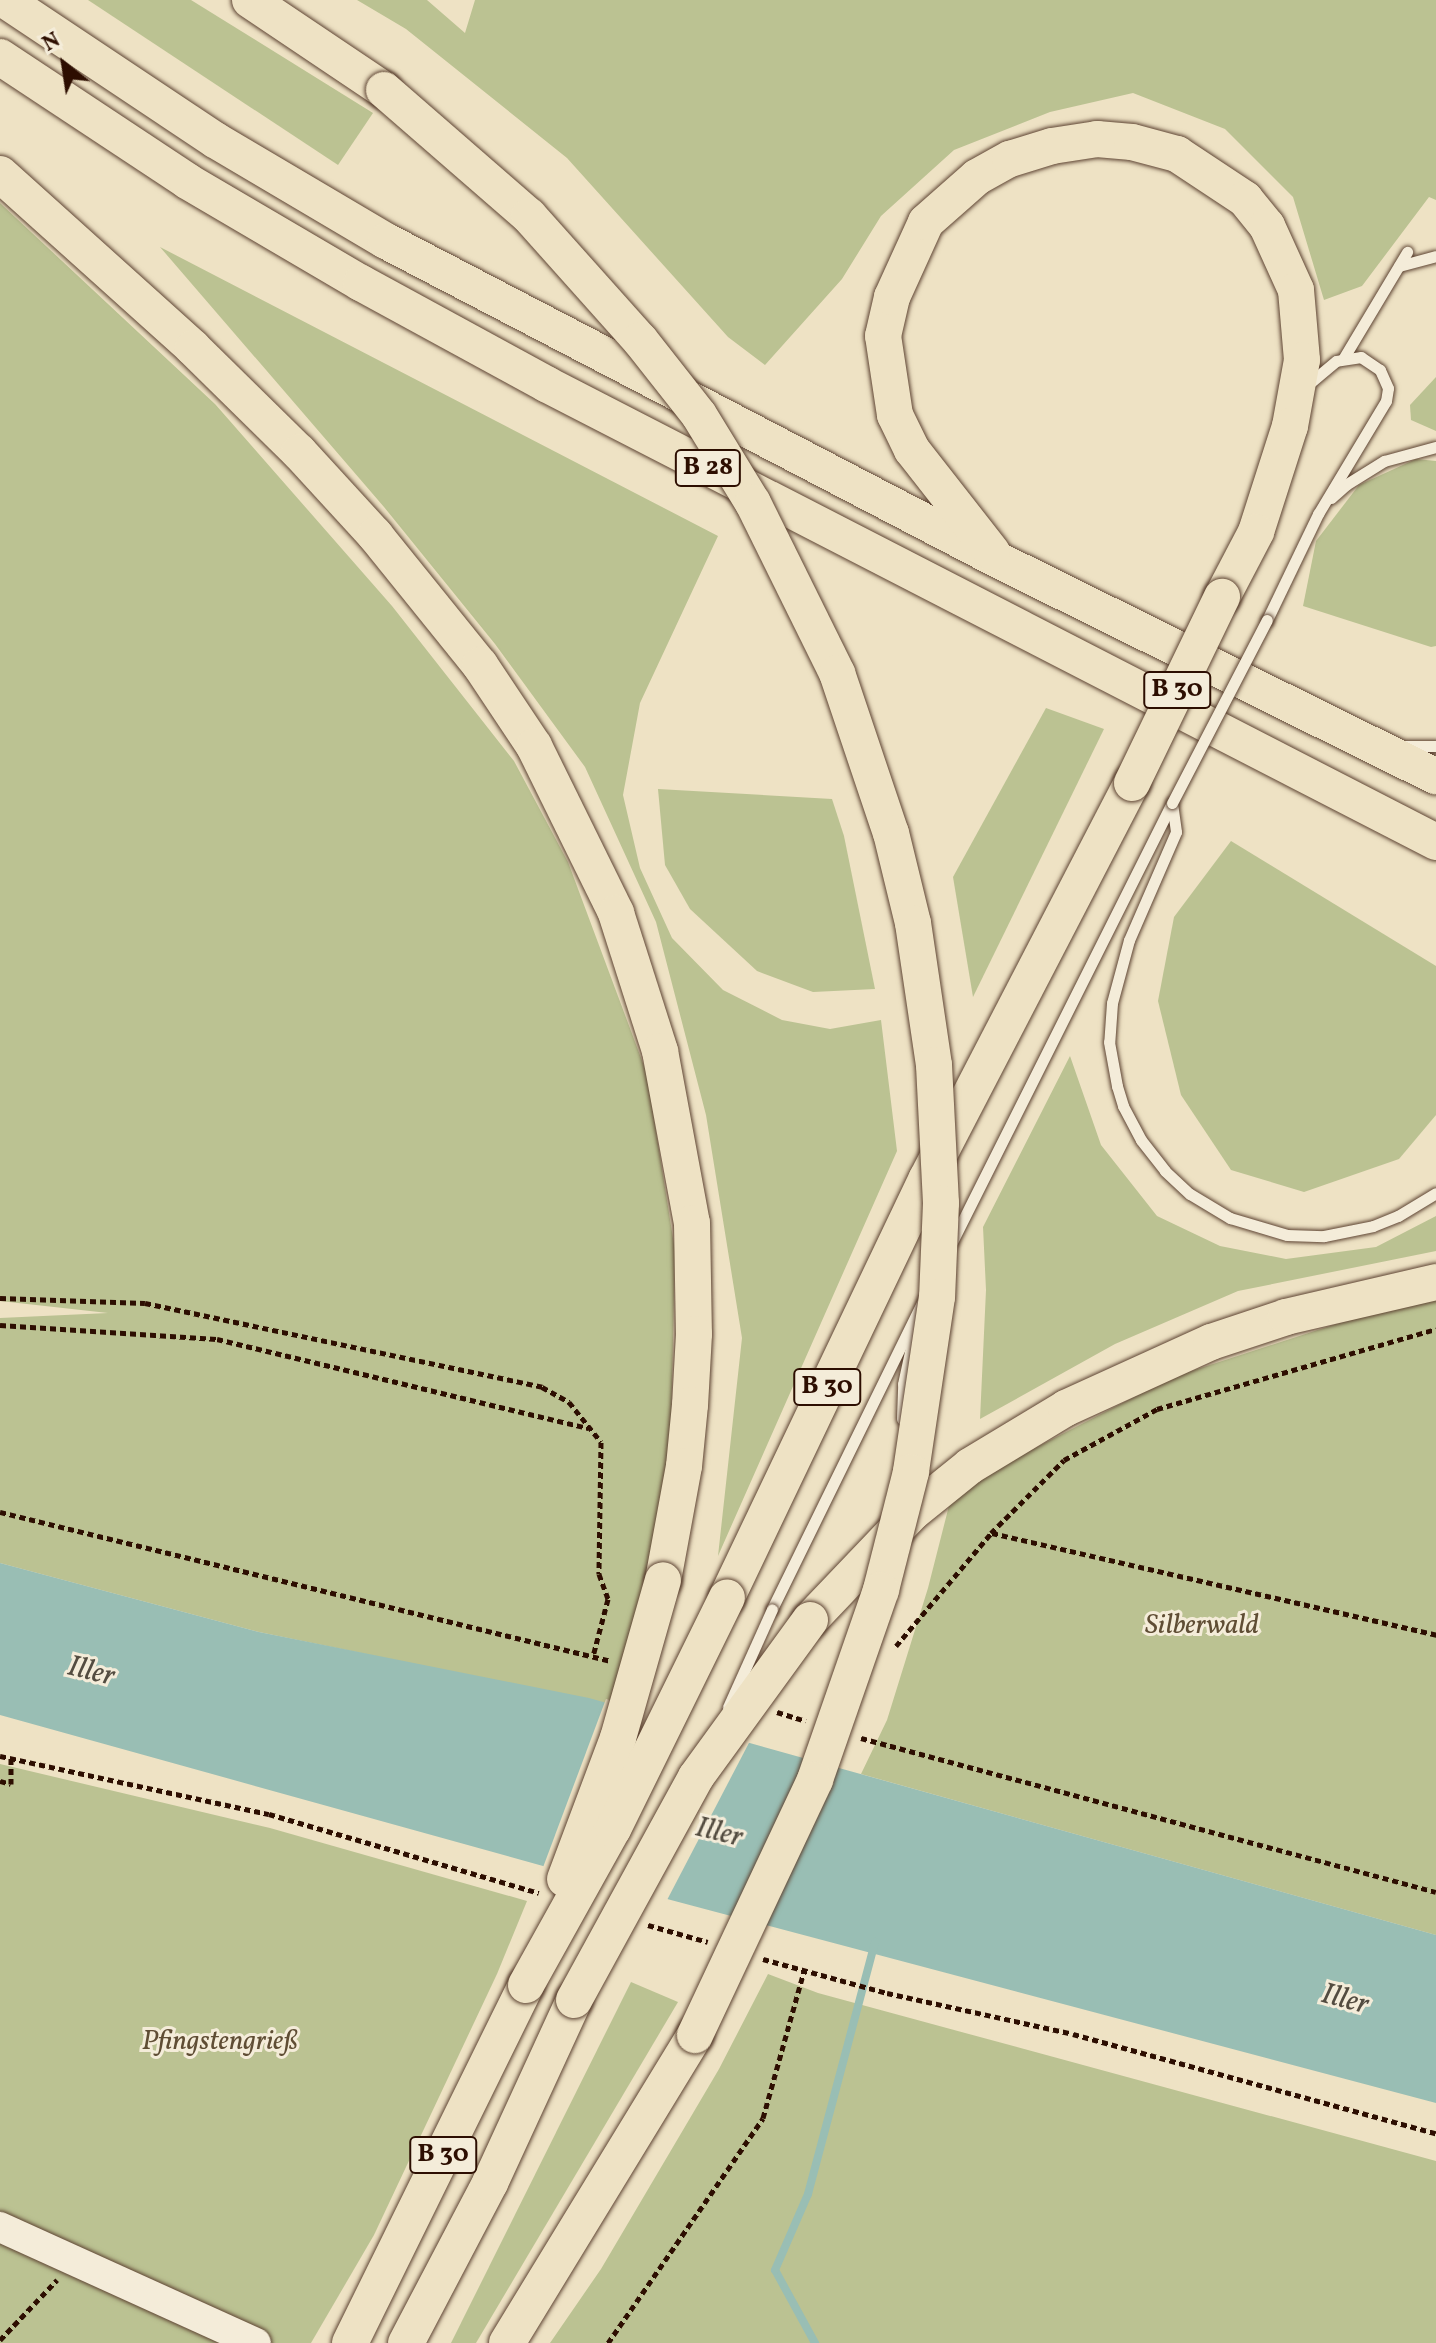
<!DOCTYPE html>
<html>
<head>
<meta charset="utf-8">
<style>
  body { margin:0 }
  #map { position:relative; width:1436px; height:2343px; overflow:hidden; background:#eee2c4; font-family:Vollkorn,serif }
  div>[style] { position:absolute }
  .green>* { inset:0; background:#bbc292 }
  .water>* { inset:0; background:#99beb4 }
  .pier>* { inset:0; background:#eee2c4 }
  .stream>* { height:8px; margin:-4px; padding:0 4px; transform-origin:4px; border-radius:4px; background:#99beb4 }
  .path>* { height:5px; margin-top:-2.5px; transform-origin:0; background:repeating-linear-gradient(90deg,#2d0e01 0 6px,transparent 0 10px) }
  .roads { filter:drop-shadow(0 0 2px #5d4332) drop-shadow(0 0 2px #5d4332) }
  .service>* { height:11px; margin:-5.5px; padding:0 5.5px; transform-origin:5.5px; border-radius:5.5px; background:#f4ecd9 }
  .secondary>* { height:30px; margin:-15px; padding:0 15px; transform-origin:15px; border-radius:15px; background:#f4ecd9 }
  .trunk>* { height:36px; margin:-18px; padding:0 18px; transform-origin:18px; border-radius:18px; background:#eee2c4 }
  .bridges { filter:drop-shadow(0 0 2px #5d4332) drop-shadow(0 0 2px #5d4332) }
  .service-bridge>* { height:11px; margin:-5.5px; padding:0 5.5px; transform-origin:5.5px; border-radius:5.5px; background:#f4ecd9 }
  .trunk-bridge>* { height:36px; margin:-18px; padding:0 18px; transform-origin:18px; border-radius:18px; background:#eee2c4 }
  span { translate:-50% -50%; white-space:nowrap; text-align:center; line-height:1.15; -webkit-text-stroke:6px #f4ecd9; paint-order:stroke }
  .shield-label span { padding:2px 6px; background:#f4ecd9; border:2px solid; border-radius:6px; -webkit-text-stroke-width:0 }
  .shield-label { font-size:26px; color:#2d0e01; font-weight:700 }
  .park-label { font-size:28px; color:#5f4d34; font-style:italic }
  .water-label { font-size:30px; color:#534c40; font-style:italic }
  .north { position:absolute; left:24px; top:24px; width:80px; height:80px; -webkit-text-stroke:6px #f4ecd9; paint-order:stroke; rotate:330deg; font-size:22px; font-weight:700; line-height:32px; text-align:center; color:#2d0e01 }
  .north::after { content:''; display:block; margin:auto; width:28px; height:36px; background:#2d0e01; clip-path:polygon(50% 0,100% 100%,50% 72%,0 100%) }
</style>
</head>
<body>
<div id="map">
  <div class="green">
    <i style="clip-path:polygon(88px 0,191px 0,373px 113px,338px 165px)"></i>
    <i style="clip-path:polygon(357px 0,427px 0,465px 33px,475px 0,1436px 0,1436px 200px,1429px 197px,1362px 286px,1324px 300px,1293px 197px,1225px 129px,1133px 93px,1050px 112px,954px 150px,881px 216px,842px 279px,765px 365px,728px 337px,567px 158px,406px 29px)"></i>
    <i style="clip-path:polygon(0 203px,215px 404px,392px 606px,514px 761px,568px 862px,647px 1074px,675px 1251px,671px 1429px,654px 1553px,609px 1704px,259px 1632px,0 1563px,0 1318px,108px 1313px,0 1301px)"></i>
    <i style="clip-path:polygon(160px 247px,718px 536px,640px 703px,623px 795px,640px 868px,672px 938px,723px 990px,782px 1020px,830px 1029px,881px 1020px,897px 1151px,718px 1556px,742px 1338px,706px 1115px,656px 922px,585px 767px,495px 644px,384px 507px)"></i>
    <i style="clip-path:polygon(1436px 377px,1436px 431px,1411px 420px,1410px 405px)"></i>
    <i style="clip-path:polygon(1416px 459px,1436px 461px,1436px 646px,1431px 647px,1303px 606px,1316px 541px,1359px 485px)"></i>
    <i style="clip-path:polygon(1046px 708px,1104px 729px,973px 997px,953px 877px)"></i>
    <i style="clip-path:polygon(658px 789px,832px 799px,844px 836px,875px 989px,813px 992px,757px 971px,690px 909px,665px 865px)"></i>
    <i style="clip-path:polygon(1231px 841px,1436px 966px,1436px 1115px,1399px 1159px,1304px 1192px,1231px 1170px,1181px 1095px,1158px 1001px,1174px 917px)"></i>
    <i style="clip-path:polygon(1070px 1056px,1101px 1145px,1157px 1216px,1220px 1246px,1286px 1259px,1376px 1247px,1436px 1216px,1436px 1251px,1238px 1291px,1115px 1344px,980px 1419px,986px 1290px,983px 1227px)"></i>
    <i style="clip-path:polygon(1436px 1300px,1436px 1935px,861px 1774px,887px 1720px,928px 1588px,953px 1490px,1173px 1377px,1370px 1313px)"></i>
    <i style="clip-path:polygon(0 1764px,270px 1828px,527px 1901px,497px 1974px,374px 2235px,311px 2343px,0 2343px)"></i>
    <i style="clip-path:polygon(768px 1974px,818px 1993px,1436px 2161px,1436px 2343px,550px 2343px,601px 2269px,719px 2069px)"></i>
    <i style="clip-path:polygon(631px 1982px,678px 2002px,476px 2343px,451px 2343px)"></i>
  </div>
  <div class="water">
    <i style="clip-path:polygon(0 1563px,259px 1632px,589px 1698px,1436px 1935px,1436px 2103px,543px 1866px,0 1715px)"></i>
  </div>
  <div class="pier">
    <i style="clip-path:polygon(606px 1699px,751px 1739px,666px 1902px,542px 1870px)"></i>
  </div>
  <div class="stream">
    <i style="left:815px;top:2343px;width:83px;rotate:-118.7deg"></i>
    <i style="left:775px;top:2270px;width:83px;rotate:-66.5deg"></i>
    <i style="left:808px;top:2194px;width:261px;rotate:-75.1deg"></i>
  </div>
  <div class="path">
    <i style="left:0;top:1298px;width:145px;rotate:2deg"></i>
    <i style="left:145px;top:1303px;width:406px;rotate:11.9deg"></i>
    <i style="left:542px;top:1387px;width:31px;rotate:29deg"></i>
    <i style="left:569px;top:1402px;width:51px;rotate:51.3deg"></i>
    <i style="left:601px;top:1442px;width:132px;rotate:90.9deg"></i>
    <i style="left:599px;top:1574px;width:27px;rotate:70deg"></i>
    <i style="left:608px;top:1599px;width:59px;rotate:104.7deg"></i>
    <i style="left:0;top:1325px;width:217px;rotate:3.7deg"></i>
    <i style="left:217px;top:1339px;width:382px;rotate:13.5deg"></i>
    <i style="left:0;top:1512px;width:629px;rotate:13.7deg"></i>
    <i style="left:992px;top:1533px;width:456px;rotate:12.9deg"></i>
    <i style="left:896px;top:1646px;width:148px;rotate:-49.9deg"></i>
    <i style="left:991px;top:1533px;width:103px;rotate:-45deg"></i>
    <i style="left:1064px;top:1460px;width:106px;rotate:-28.7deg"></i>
    <i style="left:1157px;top:1409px;width:290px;rotate:-16deg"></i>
    <i style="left:777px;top:1712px;width:30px;rotate:17deg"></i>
    <i style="left:861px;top:1738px;width:595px;rotate:14.99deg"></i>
    <i style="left:0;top:1756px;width:275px;rotate:12.2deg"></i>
    <i style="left:269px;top:1814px;width:281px;rotate:16.3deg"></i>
    <i style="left:0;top:1781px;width:11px;rotate:15deg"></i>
    <i style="left:11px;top:1784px;width:26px;rotate:-90deg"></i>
    <i style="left:648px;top:1925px;width:62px;rotate:15.8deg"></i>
    <i style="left:763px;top:1959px;width:129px;rotate:15.3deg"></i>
    <i style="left:887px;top:1993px;width:190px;rotate:12.4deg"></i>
    <i style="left:1073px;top:2034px;width:376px;rotate:15.3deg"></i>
    <i style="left:0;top:2340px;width:83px;rotate:-46.5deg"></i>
    <i style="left:608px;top:2343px;width:273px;rotate:-55.4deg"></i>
    <i style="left:763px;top:2118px;width:153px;rotate:-74.4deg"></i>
  </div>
  <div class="roads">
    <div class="service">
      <i style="left:1399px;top:266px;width:38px;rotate:-15deg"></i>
      <i style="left:1343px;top:359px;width:125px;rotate:-59.1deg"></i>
      <i style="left:1331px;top:498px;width:21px;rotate:-41deg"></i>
      <i style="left:1347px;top:484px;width:44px;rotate:-31.9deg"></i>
      <i style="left:1384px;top:461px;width:54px;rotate:-15.1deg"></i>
      <i style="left:1267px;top:620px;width:118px;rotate:-64.3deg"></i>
      <i style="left:1318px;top:514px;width:132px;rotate:-59deg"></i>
      <i style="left:1386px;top:401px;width:13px;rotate:-81deg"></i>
      <i style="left:1388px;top:388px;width:20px;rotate:-114deg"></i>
      <i style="left:1380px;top:370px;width:23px;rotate:-146deg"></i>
      <i style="left:1361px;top:357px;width:25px;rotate:171deg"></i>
      <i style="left:1336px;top:361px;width:35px;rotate:140deg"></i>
      <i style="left:1401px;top:746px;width:35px"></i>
      <i style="left:1172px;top:803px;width:29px;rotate:82deg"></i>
      <i style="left:1176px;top:832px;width:118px;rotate:113.5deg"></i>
      <i style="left:1129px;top:940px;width:65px;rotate:105.1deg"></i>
      <i style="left:1112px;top:1003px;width:39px;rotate:94deg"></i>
      <i style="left:1109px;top:1042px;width:45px;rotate:79.7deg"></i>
      <i style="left:1117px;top:1086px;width:21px;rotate:73deg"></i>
      <i style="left:1123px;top:1106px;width:38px;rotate:62deg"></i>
      <i style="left:1141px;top:1140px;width:39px;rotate:52deg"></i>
      <i style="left:1165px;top:1171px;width:34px;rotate:43deg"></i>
      <i style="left:1190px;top:1194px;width:47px;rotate:31deg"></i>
      <i style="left:1230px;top:1218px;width:59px;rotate:16.6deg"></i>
      <i style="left:1287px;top:1235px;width:37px;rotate:2deg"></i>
      <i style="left:1324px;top:1236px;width:50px;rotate:-11.5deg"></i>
      <i style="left:1373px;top:1226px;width:27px;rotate:-22deg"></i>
      <i style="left:1398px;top:1216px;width:44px;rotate:-31.2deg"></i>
      <i style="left:952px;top:1242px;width:491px;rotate:-63.4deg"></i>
      <i style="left:902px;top:1419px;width:35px;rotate:-88deg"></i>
      <i style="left:903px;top:1384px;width:56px;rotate:-77.7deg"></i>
      <i style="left:772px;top:1609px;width:343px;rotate:-63.9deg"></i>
    </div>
    <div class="secondary">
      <i style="left:0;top:2227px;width:281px;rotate:24.4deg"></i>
    </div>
    <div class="trunk">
      <i style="left:5px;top:0;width:252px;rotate:33.7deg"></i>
      <i style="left:215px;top:140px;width:199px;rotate:30.6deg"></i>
      <i style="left:386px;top:241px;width:690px;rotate:27.53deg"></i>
      <i style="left:998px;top:560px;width:488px;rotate:26.3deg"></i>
      <i style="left:250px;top:0;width:161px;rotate:33.9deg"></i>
      <i style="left:0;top:57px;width:224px;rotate:33.5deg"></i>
      <i style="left:187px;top:181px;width:202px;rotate:30.4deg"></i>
      <i style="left:361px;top:283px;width:211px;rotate:28.6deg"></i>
      <i style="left:546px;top:384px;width:1001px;rotate:27.23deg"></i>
      <i style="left:0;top:174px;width:260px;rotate:42deg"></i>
      <i style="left:193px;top:348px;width:148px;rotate:44.5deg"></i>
      <i style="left:299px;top:452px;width:113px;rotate:47.5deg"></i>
      <i style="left:375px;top:535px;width:167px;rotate:51.1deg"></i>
      <i style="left:480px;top:665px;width:97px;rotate:56.3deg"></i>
      <i style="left:534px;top:746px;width:186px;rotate:63.8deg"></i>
      <i style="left:616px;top:913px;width:145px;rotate:72.3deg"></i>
      <i style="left:660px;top:1051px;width:175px;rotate:79.5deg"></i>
      <i style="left:692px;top:1223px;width:111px;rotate:89deg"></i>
      <i style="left:694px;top:1334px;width:71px;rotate:93.2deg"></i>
      <i style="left:690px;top:1405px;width:61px;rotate:95.6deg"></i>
      <i style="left:684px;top:1466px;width:116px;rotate:100.4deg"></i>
      <i style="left:992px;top:552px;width:130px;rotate:-128.1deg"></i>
      <i style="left:912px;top:450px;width:39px;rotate:-116deg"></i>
      <i style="left:895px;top:415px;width:80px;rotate:-98.6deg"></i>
      <i style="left:883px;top:336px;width:40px;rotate:-77deg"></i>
      <i style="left:892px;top:297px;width:82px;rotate:-65.6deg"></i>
      <i style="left:926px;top:222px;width:68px;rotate:-41.4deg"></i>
      <i style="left:977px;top:177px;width:38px;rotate:-29deg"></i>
      <i style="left:1010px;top:159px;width:44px;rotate:-17.2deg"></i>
      <i style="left:1052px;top:146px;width:46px;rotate:-8.8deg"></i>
      <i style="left:1097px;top:139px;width:35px;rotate:5deg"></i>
      <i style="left:1132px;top:142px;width:47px;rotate:14.9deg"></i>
      <i style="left:1177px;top:154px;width:82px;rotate:33.5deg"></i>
      <i style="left:1245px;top:199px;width:35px;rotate:51deg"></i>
      <i style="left:1267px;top:226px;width:70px;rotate:65.6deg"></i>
      <i style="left:1296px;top:290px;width:70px;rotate:85.1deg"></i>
      <i style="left:1302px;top:360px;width:67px;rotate:100.3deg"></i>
      <i style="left:1290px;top:426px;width:111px;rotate:107.8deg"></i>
      <i style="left:1256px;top:532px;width:73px;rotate:117.6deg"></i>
      <i style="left:727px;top:1597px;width:464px;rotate:-64.5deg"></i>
      <i style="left:927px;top:1178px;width:445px;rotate:-62.6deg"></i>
      <i style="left:810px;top:1620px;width:149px;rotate:-46.4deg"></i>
      <i style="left:913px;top:1512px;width:73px;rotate:-38.9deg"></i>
      <i style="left:970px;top:1466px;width:112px;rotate:-31.1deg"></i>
      <i style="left:1066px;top:1408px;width:159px;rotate:-24.5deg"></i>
      <i style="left:1211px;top:1342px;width:79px;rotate:-18.4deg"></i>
      <i style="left:1286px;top:1317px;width:154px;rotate:-13.1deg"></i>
      <i style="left:350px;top:2343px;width:399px;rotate:-63.8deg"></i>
      <i style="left:406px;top:2343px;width:181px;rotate:-62.3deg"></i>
      <i style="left:490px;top:2183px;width:201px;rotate:-65.3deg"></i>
      <i style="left:507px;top:2343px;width:361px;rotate:-58.6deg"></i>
    </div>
  </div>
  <div class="bridges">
    <div class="service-bridge">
      <i style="left:1172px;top:803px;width:206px;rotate:-62.6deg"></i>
      <i style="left:728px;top:1707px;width:107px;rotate:-65.8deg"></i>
    </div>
    <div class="trunk-bridge">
      <i style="left:384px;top:90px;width:192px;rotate:41deg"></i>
      <i style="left:529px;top:216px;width:166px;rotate:48.2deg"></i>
      <i style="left:640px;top:340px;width:95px;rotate:51.8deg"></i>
      <i style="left:699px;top:415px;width:103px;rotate:58.5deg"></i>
      <i style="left:753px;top:503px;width:190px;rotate:63.7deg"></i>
      <i style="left:837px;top:673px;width:169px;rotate:71.4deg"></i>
      <i style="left:891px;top:833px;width:93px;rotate:76.3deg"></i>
      <i style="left:913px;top:923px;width:144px;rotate:81.6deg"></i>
      <i style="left:934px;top:1065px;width:138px;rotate:87.1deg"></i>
      <i style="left:941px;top:1203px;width:94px;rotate:92.4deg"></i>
      <i style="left:937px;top:1297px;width:177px;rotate:98.5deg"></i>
      <i style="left:911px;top:1472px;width:122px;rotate:104.3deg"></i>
      <i style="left:881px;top:1590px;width:201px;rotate:109.2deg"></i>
      <i style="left:815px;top:1780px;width:282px;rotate:115.2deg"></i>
      <i style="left:1132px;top:783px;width:207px;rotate:-64.2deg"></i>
      <i style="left:565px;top:1879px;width:151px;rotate:-69.4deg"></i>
      <i style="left:618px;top:1738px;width:164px;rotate:-74.1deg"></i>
      <i style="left:526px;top:1985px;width:179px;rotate:-60.9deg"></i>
      <i style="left:613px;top:1829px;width:258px;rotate:-63.8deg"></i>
      <i style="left:574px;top:2000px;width:254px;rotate:-61.3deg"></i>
      <i style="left:696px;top:1777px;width:194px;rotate:-54deg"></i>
    </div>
  </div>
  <div class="shield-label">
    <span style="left:708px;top:468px">B 28</span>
    <span style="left:1177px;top:690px">B 30</span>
    <span style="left:827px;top:1387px">B 30</span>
    <span style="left:443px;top:2155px">B 30</span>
  </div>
  <div class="park-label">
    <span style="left:1202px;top:1626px">Silberwald</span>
    <span style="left:220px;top:2042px">Pfingstengrieß</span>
  </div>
  <div class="water-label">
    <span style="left:91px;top:1672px;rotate:14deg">Iller</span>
    <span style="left:719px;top:1833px;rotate:14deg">Iller</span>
    <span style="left:1345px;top:2000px;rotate:15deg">Iller</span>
  </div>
  <div class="north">N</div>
</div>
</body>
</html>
